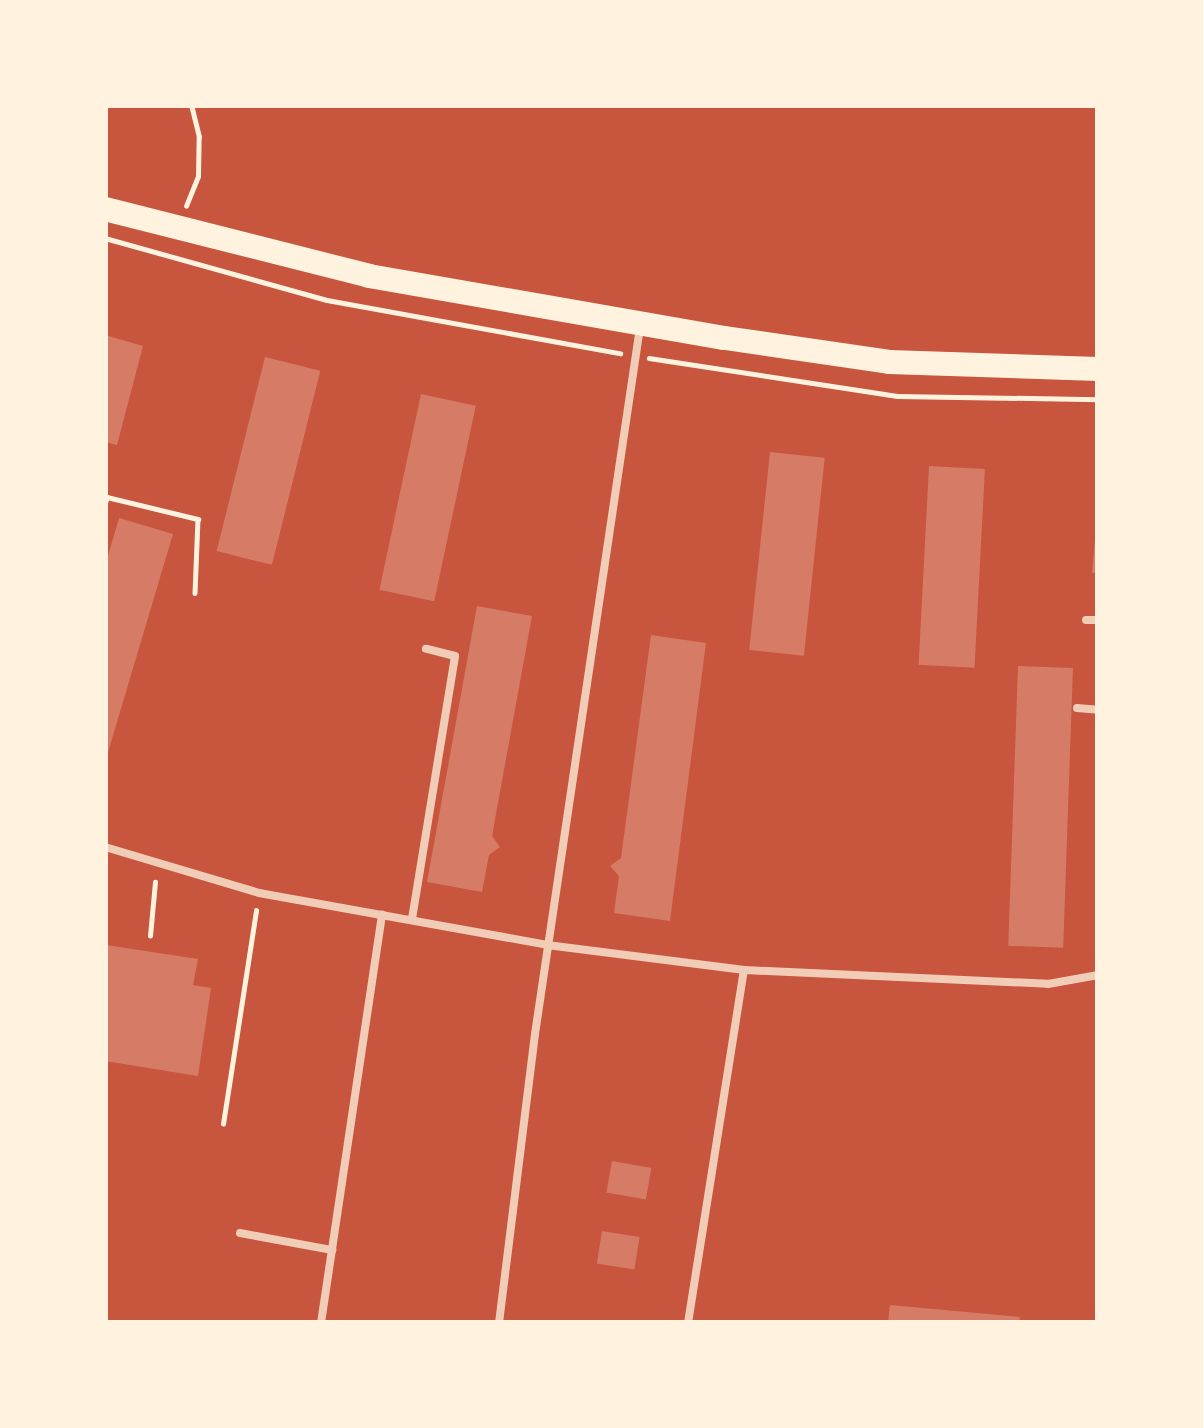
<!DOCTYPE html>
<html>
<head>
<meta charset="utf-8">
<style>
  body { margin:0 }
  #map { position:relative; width:1203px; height:1428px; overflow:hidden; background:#c8553d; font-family:"Roboto Condensed",sans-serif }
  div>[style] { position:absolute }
  .building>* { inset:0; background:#d67c66; transform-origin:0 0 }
  .path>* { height:4.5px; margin:-2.25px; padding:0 2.25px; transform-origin:2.25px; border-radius:2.25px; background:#fff3e0 }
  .service>* { height:8px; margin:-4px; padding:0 4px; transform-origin:4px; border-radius:4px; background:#f1ccb7 }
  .primary>* { height:24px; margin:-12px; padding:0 12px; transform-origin:12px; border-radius:12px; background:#fff3e0 }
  span { translate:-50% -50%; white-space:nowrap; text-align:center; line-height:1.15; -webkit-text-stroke:9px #fff3e0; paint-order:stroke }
  .frame { position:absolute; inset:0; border:108px solid #fff3e0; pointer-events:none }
</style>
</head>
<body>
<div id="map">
  <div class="building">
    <i style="clip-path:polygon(105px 335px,143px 346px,117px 445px,105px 442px)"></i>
    <i style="left:265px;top:357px;width:57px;height:200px;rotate:14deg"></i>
    <i style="left:421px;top:394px;width:56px;height:200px;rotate:12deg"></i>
    <i style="left:770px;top:452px;width:55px;height:199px;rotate:6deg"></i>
    <i style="left:929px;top:466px;width:56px;height:199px;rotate:3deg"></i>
    <i style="clip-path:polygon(119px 518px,173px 534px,106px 759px,105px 566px)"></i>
    <i style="clip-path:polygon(1095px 539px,1098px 539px,1098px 573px,1092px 573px)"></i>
    <i style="clip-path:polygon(477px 606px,532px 616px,492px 836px,500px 847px,489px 855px,482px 892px,427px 882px)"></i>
    <i style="clip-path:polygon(651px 635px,706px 643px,670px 921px,614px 913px,619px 876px,610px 866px,621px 858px)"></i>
    <i style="left:1018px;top:666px;width:55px;height:280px;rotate:2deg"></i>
    <i style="clip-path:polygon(106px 945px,198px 959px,193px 985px,211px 988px,198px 1076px,105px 1061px)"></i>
    <i style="left:612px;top:1161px;width:40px;height:32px;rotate:10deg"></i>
    <i style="left:602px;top:1231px;width:38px;height:33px;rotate:9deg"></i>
    <i style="clip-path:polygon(890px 1305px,1020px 1317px,1019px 1323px,888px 1323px)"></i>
  </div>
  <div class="path">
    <i style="left:186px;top:206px;width:32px;rotate:-68deg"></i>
    <i style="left:198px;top:176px;width:39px;rotate:-89deg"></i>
    <i style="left:199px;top:137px;width:33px;rotate:-104deg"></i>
    <i style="left:105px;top:238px;width:230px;rotate:15.6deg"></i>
    <i style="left:327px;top:300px;width:298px;rotate:10.3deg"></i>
    <i style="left:649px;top:358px;width:251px;rotate:8.7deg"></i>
    <i style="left:897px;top:396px;width:201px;rotate:0.9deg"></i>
    <i style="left:105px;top:503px;width:6px;rotate:-72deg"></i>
    <i style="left:107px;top:497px;width:94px;rotate:13.6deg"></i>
    <i style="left:198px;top:519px;width:74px;rotate:92.3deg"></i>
    <i style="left:150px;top:936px;width:54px;rotate:-84.7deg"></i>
    <i style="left:223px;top:1124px;width:216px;rotate:-81.2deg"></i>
  </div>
  <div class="service">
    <i style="left:1086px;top:620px;width:12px"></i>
    <i style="left:1077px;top:708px;width:21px;rotate:5deg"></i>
    <i style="left:105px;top:847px;width:161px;rotate:16.6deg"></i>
    <i style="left:259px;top:893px;width:293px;rotate:10.2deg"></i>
    <i style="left:547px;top:945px;width:199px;rotate:7.2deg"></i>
    <i style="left:744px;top:970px;width:304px;rotate:2.6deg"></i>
    <i style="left:1048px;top:984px;width:51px;rotate:-10.2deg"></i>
    <i style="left:412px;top:919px;width:266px;rotate:-80.7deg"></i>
    <i style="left:455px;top:656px;width:30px;rotate:-166deg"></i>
    <i style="left:240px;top:1233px;width:94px;rotate:10.5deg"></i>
    <i style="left:321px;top:1323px;width:413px;rotate:-81.5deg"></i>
    <i style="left:499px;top:1323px;width:291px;rotate:-82.9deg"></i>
    <i style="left:535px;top:1034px;width:715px;rotate:-81.55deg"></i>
    <i style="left:688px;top:1323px;width:357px;rotate:-81deg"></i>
  </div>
  <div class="primary">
    <i style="left:105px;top:209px;width:272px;rotate:14.2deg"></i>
    <i style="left:369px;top:276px;width:361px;rotate:9.9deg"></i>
    <i style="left:725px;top:338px;width:166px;rotate:8.3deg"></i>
    <i style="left:889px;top:362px;width:209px;rotate:1.9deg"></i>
  </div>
  <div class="frame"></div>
</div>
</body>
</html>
